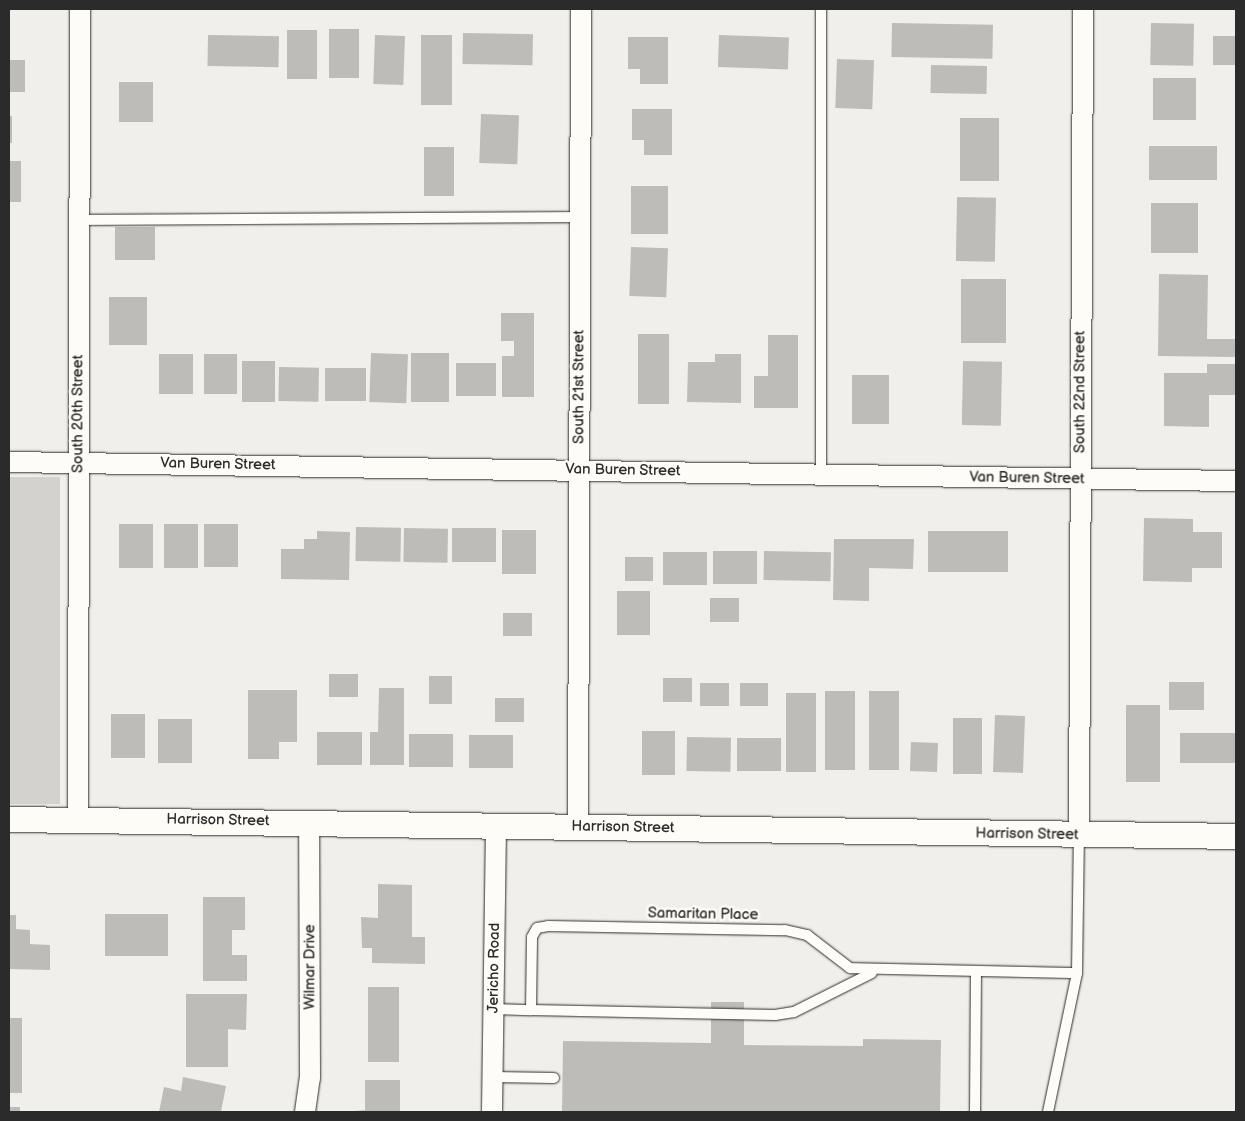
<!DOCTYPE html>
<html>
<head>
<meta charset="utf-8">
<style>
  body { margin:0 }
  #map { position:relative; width:1245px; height:1121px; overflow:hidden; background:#f0efeb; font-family:"Balsamiq Sans",sans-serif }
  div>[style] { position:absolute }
  .green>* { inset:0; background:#d3d2cf; transform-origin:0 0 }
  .building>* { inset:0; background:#bdbcb8; transform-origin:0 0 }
  .roads { filter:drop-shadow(0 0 1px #2b2b2b) drop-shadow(0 0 1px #2b2b2b) }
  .service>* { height:10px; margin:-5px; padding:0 5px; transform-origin:5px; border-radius:5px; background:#fdfcf7 }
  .minor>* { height:20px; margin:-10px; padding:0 10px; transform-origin:10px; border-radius:10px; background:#fdfcf7 }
  .tertiary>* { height:25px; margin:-12.5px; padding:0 12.5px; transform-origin:12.5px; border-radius:12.5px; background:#fdfcf7 }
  span { translate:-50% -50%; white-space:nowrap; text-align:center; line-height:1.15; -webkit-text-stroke:5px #fdfcf7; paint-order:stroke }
  .street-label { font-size:15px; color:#2b2b2b }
  .frame { position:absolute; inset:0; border:10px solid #2b2b2b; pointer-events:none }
</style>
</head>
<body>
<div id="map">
  <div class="green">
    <i style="left:9px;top:477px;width:51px;height:327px"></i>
  </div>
  <div class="building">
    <i style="left:892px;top:23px;width:101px;height:34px;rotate:1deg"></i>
    <i style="left:1151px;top:23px;width:43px;height:42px;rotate:1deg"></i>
    <i style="left:329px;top:29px;width:30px;height:49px"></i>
    <i style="left:287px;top:30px;width:30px;height:49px"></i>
    <i style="left:463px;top:33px;width:70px;height:31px;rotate:1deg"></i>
    <i style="left:208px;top:35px;width:71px;height:31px;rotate:1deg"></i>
    <i style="left:375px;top:35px;width:30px;height:49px;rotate:2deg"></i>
    <i style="left:421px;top:35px;width:31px;height:70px"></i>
    <i style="left:719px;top:35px;width:70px;height:32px;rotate:2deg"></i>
    <i style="left:1213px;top:36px;width:23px;height:29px"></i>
    <i style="clip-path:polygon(628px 37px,668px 37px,668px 84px,640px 84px,640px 69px,628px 69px)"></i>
    <i style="left:837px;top:59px;width:37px;height:49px;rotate:2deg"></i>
    <i style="left:9px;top:60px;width:16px;height:32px"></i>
    <i style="left:931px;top:65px;width:56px;height:28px;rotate:1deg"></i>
    <i style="left:1153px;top:78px;width:43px;height:42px"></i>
    <i style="left:119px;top:82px;width:34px;height:40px"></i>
    <i style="clip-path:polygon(632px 109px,672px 109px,672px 155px,644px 155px,644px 140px,632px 140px)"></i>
    <i style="left:481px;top:114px;width:38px;height:49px;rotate:2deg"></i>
    <i style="left:9px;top:116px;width:3px;height:27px"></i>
    <i style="left:960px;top:118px;width:39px;height:63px"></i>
    <i style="left:1149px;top:146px;width:68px;height:34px"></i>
    <i style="left:424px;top:147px;width:30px;height:49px"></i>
    <i style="left:9px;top:161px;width:12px;height:41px"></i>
    <i style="left:631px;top:186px;width:37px;height:48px"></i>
    <i style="left:957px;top:197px;width:39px;height:64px;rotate:1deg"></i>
    <i style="left:1151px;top:203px;width:47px;height:50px"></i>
    <i style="left:115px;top:227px;width:40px;height:33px"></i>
    <i style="left:631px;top:247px;width:37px;height:49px;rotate:2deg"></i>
    <i style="clip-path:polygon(1159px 274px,1208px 275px,1207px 339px,1236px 339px,1236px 357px,1158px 356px)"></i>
    <i style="left:961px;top:279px;width:45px;height:64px"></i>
    <i style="left:109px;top:297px;width:38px;height:48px"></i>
    <i style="clip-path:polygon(501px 313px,534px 313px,534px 397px,502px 397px,502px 356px,514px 356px,514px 341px,501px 341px)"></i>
    <i style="left:638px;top:334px;width:31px;height:70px"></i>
    <i style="clip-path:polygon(768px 335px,798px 335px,798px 408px,754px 408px,754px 376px,768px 376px)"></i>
    <i style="left:371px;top:353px;width:37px;height:49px;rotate:2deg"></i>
    <i style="left:411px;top:353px;width:38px;height:49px"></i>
    <i style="left:159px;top:354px;width:34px;height:40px"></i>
    <i style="left:204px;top:354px;width:33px;height:40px"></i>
    <i style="clip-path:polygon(715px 354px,741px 354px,741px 403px,687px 402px,688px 362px,715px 362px)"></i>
    <i style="left:242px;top:361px;width:33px;height:41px"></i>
    <i style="left:963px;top:361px;width:39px;height:64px;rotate:1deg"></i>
    <i style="left:456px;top:363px;width:40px;height:33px"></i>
    <i style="clip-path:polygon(1207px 364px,1236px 364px,1236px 395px,1209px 395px,1209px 427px,1164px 426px,1164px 373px,1207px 373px)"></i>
    <i style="left:279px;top:367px;width:40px;height:34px;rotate:1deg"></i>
    <i style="left:325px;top:368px;width:41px;height:33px"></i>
    <i style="left:852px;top:375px;width:37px;height:49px"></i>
    <i style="clip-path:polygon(1144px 518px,1193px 519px,1193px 532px,1222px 532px,1222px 568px,1192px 568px,1192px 582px,1143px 581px)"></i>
    <i style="left:119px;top:524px;width:34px;height:44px"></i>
    <i style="left:164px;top:524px;width:34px;height:44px"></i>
    <i style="left:204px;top:524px;width:34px;height:43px"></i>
    <i style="left:356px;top:527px;width:45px;height:34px;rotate:1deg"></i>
    <i style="left:404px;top:528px;width:44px;height:34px;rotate:1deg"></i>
    <i style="left:452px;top:528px;width:44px;height:34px"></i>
    <i style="left:502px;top:530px;width:34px;height:44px"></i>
    <i style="clip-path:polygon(317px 531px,350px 532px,349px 580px,281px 579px,281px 549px,304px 549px,304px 539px,317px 539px)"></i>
    <i style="left:928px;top:531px;width:80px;height:41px"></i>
    <i style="clip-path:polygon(834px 539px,914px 539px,913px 569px,869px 568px,869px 601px,833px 600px)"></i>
    <i style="left:713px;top:551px;width:44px;height:33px"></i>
    <i style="left:764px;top:551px;width:67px;height:29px;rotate:1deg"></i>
    <i style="left:663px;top:552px;width:44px;height:33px"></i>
    <i style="left:625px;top:557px;width:28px;height:24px"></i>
    <i style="left:617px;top:591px;width:33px;height:44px"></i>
    <i style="left:710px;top:598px;width:29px;height:24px"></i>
    <i style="left:503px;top:613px;width:29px;height:23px"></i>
    <i style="left:329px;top:674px;width:29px;height:23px"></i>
    <i style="left:429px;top:676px;width:23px;height:28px"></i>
    <i style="left:663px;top:678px;width:29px;height:24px"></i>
    <i style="left:1169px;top:682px;width:35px;height:28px"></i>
    <i style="left:700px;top:683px;width:29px;height:23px"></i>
    <i style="left:740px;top:683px;width:28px;height:23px"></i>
    <i style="clip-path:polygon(379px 688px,404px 688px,404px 765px,370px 765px,370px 732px,378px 732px)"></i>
    <i style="clip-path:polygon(248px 690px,297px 690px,297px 742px,279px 742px,279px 759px,248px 759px)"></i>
    <i style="left:825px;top:691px;width:30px;height:79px"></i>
    <i style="left:869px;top:691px;width:30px;height:79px"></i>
    <i style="left:786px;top:693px;width:30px;height:79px"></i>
    <i style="left:495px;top:698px;width:29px;height:24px"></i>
    <i style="left:1126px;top:705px;width:34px;height:77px"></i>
    <i style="left:111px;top:714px;width:34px;height:44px"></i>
    <i style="left:995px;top:715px;width:30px;height:57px;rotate:2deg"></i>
    <i style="left:953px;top:718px;width:29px;height:56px"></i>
    <i style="left:158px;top:719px;width:34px;height:44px"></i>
    <i style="left:642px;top:731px;width:33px;height:44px"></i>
    <i style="left:317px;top:732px;width:45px;height:33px"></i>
    <i style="left:1180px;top:733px;width:56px;height:30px"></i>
    <i style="left:409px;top:734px;width:44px;height:33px"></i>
    <i style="left:469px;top:735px;width:44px;height:33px"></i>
    <i style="left:687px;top:737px;width:44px;height:34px;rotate:1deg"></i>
    <i style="left:737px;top:738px;width:44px;height:33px"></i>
    <i style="left:911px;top:742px;width:27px;height:29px;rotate:2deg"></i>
    <i style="clip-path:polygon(378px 884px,412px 885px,412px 937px,425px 937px,425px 964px,372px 963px,372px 948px,362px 948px,361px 917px,378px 918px)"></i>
    <i style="clip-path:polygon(203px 897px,245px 897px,245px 930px,232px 930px,232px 955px,247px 955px,247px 981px,203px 981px)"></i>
    <i style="left:105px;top:914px;width:63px;height:42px"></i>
    <i style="clip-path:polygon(9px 915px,16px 915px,16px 929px,30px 930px,30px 944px,50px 945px,50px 970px,9px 969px)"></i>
    <i style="left:368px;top:987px;width:31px;height:75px"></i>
    <i style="clip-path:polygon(186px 994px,247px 994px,246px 1030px,228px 1029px,228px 1067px,186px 1067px)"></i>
    <i style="clip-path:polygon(711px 1002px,744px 1002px,744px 1045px,863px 1046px,863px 1039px,941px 1040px,940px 1112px,562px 1111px,563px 1041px,711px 1043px)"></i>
    <i style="left:9px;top:1018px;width:13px;height:75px"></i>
    <i style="clip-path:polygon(183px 1077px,226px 1086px,221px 1112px,159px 1112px,164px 1087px,181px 1091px)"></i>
    <i style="clip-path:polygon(365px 1080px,400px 1080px,400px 1112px,345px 1112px,365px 1110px)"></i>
    <i style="left:9px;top:1107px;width:11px;height:5px"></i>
  </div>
  <div class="roads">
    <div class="service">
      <i style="left:821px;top:9px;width:465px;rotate:90deg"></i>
      <i style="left:79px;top:220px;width:501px;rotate:-0.34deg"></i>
      <i style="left:494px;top:1009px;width:37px;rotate:2deg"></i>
      <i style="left:531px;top:1010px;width:73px;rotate:-89.2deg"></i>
      <i style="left:532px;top:937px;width:10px;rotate:-61deg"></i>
      <i style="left:537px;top:928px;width:11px;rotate:-10deg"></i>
      <i style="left:548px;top:926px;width:237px;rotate:1deg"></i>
      <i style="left:785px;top:930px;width:23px;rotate:13deg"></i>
      <i style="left:807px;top:935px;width:54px;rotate:37.5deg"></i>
      <i style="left:850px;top:968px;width:227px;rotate:1.3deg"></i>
      <i style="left:531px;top:1010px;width:244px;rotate:1.2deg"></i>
      <i style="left:775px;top:1015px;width:19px;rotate:-9deg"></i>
      <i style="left:794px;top:1012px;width:87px;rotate:-26.6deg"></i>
      <i style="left:493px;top:1077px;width:61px;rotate:0.9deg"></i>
      <i style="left:975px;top:1112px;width:141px;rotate:-89.6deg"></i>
      <i style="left:1048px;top:1112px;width:142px;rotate:-78.2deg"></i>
      <i style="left:1077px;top:973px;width:139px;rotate:-89.2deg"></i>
    </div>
    <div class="minor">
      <i style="left:9px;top:462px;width:1227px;rotate:0.89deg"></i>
      <i style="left:78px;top:819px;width:810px;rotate:-89.86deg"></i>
      <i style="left:578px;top:826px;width:817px;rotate:-89.79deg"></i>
      <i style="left:1079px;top:834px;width:825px;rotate:-89.72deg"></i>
      <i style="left:305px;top:1112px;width:34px;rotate:-82deg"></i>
      <i style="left:310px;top:1078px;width:257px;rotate:-90.2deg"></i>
      <i style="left:492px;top:1112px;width:288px;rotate:-89.2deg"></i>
    </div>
    <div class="tertiary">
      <i style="left:9px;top:819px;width:1227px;rotate:0.79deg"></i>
    </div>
  </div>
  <div class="street-label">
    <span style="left:579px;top:387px;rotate:-90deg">South 21st Street</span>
    <span style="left:1080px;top:392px;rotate:-90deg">South 22nd Street</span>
    <span style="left:78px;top:414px;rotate:-90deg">South 20th Street</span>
    <span style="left:218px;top:464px;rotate:1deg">Van Buren Street</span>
    <span style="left:623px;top:470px;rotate:1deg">Van Buren Street</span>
    <span style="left:1027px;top:478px;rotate:1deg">Van Buren Street</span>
    <span style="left:218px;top:820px;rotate:1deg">Harrison Street</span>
    <span style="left:623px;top:827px;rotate:1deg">Harrison Street</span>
    <span style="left:1027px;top:834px;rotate:1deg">Harrison Street</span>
    <span style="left:703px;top:914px;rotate:1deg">Samaritan Place</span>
    <span style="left:310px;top:967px;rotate:-90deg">Wilmar Drive</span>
    <span style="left:494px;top:968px;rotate:-89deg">Jericho Road</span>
  </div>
  <div class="frame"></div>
</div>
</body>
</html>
